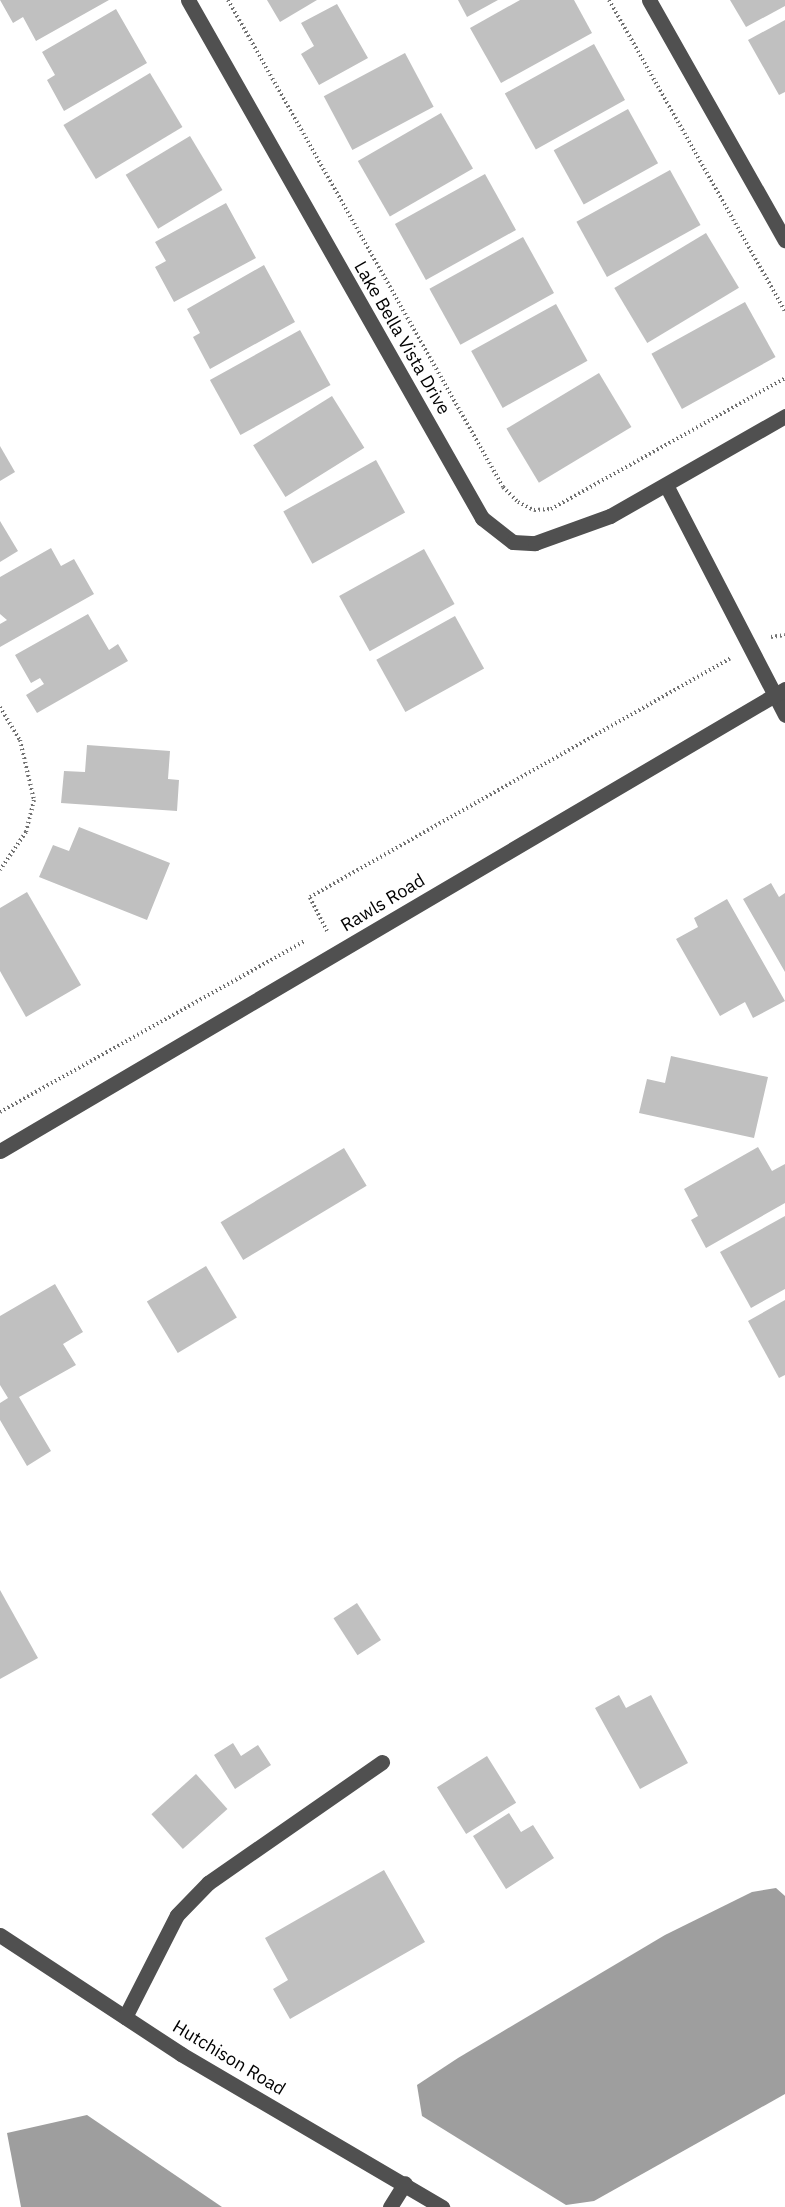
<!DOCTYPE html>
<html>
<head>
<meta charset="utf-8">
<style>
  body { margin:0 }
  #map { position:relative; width:785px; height:2207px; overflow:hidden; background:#fff; font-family:"IBM Plex Sans",sans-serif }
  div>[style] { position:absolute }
  .water>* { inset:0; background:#9e9e9e }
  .building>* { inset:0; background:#c0c0c0; transform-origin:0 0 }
  .path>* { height:4px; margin-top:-2px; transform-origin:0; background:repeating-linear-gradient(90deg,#727272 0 1.5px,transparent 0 4.5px) }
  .minor>* { height:15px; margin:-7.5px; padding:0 7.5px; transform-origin:7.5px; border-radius:7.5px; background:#505050 }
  span { translate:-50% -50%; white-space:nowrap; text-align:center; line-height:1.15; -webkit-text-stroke:4.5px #fff; paint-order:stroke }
  .street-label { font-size:18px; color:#000 }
</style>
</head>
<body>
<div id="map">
  <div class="water">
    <i style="clip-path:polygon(776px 1888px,785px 1896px,785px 2094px,594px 2201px,566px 2205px,422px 2116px,417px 2085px,458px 2058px,665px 1935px,752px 1892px)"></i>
    <i style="clip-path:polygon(87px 2115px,222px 2207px,21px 2207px,7px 2133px)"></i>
  </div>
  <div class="building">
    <i style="clip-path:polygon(0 0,109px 0,36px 41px,23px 17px,13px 23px)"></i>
    <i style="clip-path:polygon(267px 0,317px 0,280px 22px)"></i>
    <i style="clip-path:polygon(458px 0,498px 0,467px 17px)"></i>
    <i style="clip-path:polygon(520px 0,574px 0,592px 33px,501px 83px,470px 28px)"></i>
    <i style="clip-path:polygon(730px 0,785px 0,785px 6px,746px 27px)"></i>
    <i style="clip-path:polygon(337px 4px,368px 58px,319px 85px,301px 54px,314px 46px,301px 23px)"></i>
    <i style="clip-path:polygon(116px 9px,147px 63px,64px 111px,47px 80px,55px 75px,42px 52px)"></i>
    <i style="clip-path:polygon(785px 20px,785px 92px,779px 95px,748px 40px)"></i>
    <i style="left:594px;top:44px;width:64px;height:102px;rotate:61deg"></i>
    <i style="left:405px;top:53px;width:61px;height:92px;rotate:62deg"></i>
    <i style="left:150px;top:73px;width:63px;height:101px;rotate:59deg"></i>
    <i style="left:628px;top:109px;width:62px;height:85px;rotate:61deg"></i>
    <i style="left:441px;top:113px;width:64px;height:96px;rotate:60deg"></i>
    <i style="left:190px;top:136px;width:63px;height:75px;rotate:59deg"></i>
    <i style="left:670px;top:170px;width:63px;height:107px;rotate:61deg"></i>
    <i style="left:485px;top:174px;width:64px;height:103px;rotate:61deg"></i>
    <i style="clip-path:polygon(226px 203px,256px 258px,174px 302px,155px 267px,166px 261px,155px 242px)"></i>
    <i style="left:706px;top:233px;width:64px;height:107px;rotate:59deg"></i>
    <i style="left:523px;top:237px;width:64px;height:107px;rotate:61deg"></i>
    <i style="clip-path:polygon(264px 265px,295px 322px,210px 369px,193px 337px,200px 333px,187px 309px)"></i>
    <i style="left:745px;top:302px;width:63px;height:107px;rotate:61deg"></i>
    <i style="left:556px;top:304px;width:65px;height:97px;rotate:61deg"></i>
    <i style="left:300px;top:330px;width:63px;height:103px;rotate:61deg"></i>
    <i style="left:599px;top:373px;width:63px;height:108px;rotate:59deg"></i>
    <i style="left:332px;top:396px;width:61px;height:93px;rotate:58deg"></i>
    <i style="clip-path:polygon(0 446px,15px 472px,0 481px)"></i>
    <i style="left:376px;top:460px;width:60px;height:106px;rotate:61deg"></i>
    <i style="clip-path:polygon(0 521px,18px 551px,0 562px)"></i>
    <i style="clip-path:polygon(51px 548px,61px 566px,74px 559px,94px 594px,0 647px,0 624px,7px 620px,0 614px,0 577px)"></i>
    <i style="left:424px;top:549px;width:63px;height:97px;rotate:61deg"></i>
    <i style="clip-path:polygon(88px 614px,109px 650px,118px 644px,128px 661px,37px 713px,26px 695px,44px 684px,40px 678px,31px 683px,15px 655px)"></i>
    <i style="left:455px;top:616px;width:60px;height:90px;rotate:61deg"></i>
    <i style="clip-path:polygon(87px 745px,170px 751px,168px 779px,179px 780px,177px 811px,61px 803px,64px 771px,85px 772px)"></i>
    <i style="clip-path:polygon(79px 827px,170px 863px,147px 920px,39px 877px,53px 845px,69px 851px)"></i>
    <i style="clip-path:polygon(771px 883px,779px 897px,785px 893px,785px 972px,743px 899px)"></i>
    <i style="clip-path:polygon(27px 892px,81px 985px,26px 1017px,0 971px,0 908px)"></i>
    <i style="clip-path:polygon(727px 899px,785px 1001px,753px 1018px,745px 1002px,720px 1016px,676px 939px,698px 927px,694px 918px)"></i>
    <i style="clip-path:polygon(671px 1056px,768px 1077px,754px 1138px,639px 1113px,647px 1079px,665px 1083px)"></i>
    <i style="clip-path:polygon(758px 1147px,772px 1171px,785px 1164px,785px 1203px,706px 1248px,691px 1220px,698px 1216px,684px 1189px)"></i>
    <i style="left:344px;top:1148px;width:44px;height:144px;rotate:59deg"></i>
    <i style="clip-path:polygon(785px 1216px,785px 1289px,751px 1308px,720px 1252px)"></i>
    <i style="left:206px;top:1266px;width:60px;height:69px;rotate:59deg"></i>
    <i style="clip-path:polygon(55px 1284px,83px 1332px,63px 1344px,76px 1365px,19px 1397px,51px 1451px,27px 1466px,0 1420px,0 1403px,8px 1398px,0 1385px,0 1316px)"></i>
    <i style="clip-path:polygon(785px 1300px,785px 1375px,779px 1378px,748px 1321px)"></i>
    <i style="clip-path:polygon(0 1590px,38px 1658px,0 1679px)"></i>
    <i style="left:357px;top:1603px;width:44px;height:28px;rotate:57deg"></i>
    <i style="clip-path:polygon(619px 1695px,626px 1708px,651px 1695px,688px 1763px,640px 1789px,595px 1708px)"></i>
    <i style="clip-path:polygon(233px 1743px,241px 1756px,258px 1745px,271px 1765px,235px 1789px,214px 1755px)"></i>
    <i style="left:487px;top:1756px;width:55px;height:59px;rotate:58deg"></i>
    <i style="left:196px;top:1774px;width:47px;height:60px;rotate:48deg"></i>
    <i style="clip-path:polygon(509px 1813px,521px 1832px,533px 1825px,554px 1858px,506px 1889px,473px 1836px)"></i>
    <i style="clip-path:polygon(384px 1870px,425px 1942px,290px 2019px,273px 1989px,288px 1980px,265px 1938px)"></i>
  </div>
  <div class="path">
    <i style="left:228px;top:0;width:559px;rotate:60.55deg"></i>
    <i style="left:503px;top:487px;width:21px;rotate:45deg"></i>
    <i style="left:518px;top:502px;width:18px;rotate:27deg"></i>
    <i style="left:534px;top:510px;width:17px;rotate:-3deg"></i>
    <i style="left:551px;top:509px;width:268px;rotate:-29.2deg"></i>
    <i style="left:609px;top:0;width:357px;rotate:60.5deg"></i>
    <i style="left:771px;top:637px;width:14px;rotate:-8deg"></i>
    <i style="left:0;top:707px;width:39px;rotate:59deg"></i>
    <i style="left:20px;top:740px;width:62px;rotate:76.9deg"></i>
    <i style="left:34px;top:800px;width:33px;rotate:104deg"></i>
    <i style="left:26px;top:832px;width:46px;rotate:124.4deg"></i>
    <i style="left:327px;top:931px;width:38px;rotate:-117deg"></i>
    <i style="left:310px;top:897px;width:483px;rotate:-29.6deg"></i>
    <i style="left:0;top:1112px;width:350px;rotate:-29.3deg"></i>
  </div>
  <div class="minor">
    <i style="left:188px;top:0;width:596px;rotate:60.42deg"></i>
    <i style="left:482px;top:518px;width:39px;rotate:38deg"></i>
    <i style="left:513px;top:542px;width:22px;rotate:3deg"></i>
    <i style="left:535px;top:543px;width:80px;rotate:-19.8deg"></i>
    <i style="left:610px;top:516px;width:202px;rotate:-29.7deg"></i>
    <i style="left:649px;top:0;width:276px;rotate:60.5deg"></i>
    <i style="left:666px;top:485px;width:259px;rotate:62.6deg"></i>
    <i style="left:0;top:1151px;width:911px;rotate:-30.48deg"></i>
    <i style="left:0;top:1935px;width:217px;rotate:33.3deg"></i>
    <i style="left:181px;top:2054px;width:303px;rotate:30.4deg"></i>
    <i style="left:125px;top:2017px;width:114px;rotate:-63deg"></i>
    <i style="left:177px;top:1915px;width:45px;rotate:-45.9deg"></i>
    <i style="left:208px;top:1883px;width:212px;rotate:-34.8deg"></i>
    <i style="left:390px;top:2207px;width:28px;rotate:-58deg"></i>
  </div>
  <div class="street-label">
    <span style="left:402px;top:338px;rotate:60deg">Lake Bella Vista Drive</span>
    <span style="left:383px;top:903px;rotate:-31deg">Rawls Road</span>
    <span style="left:229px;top:2058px;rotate:31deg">Hutchison Road</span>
  </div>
</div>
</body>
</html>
